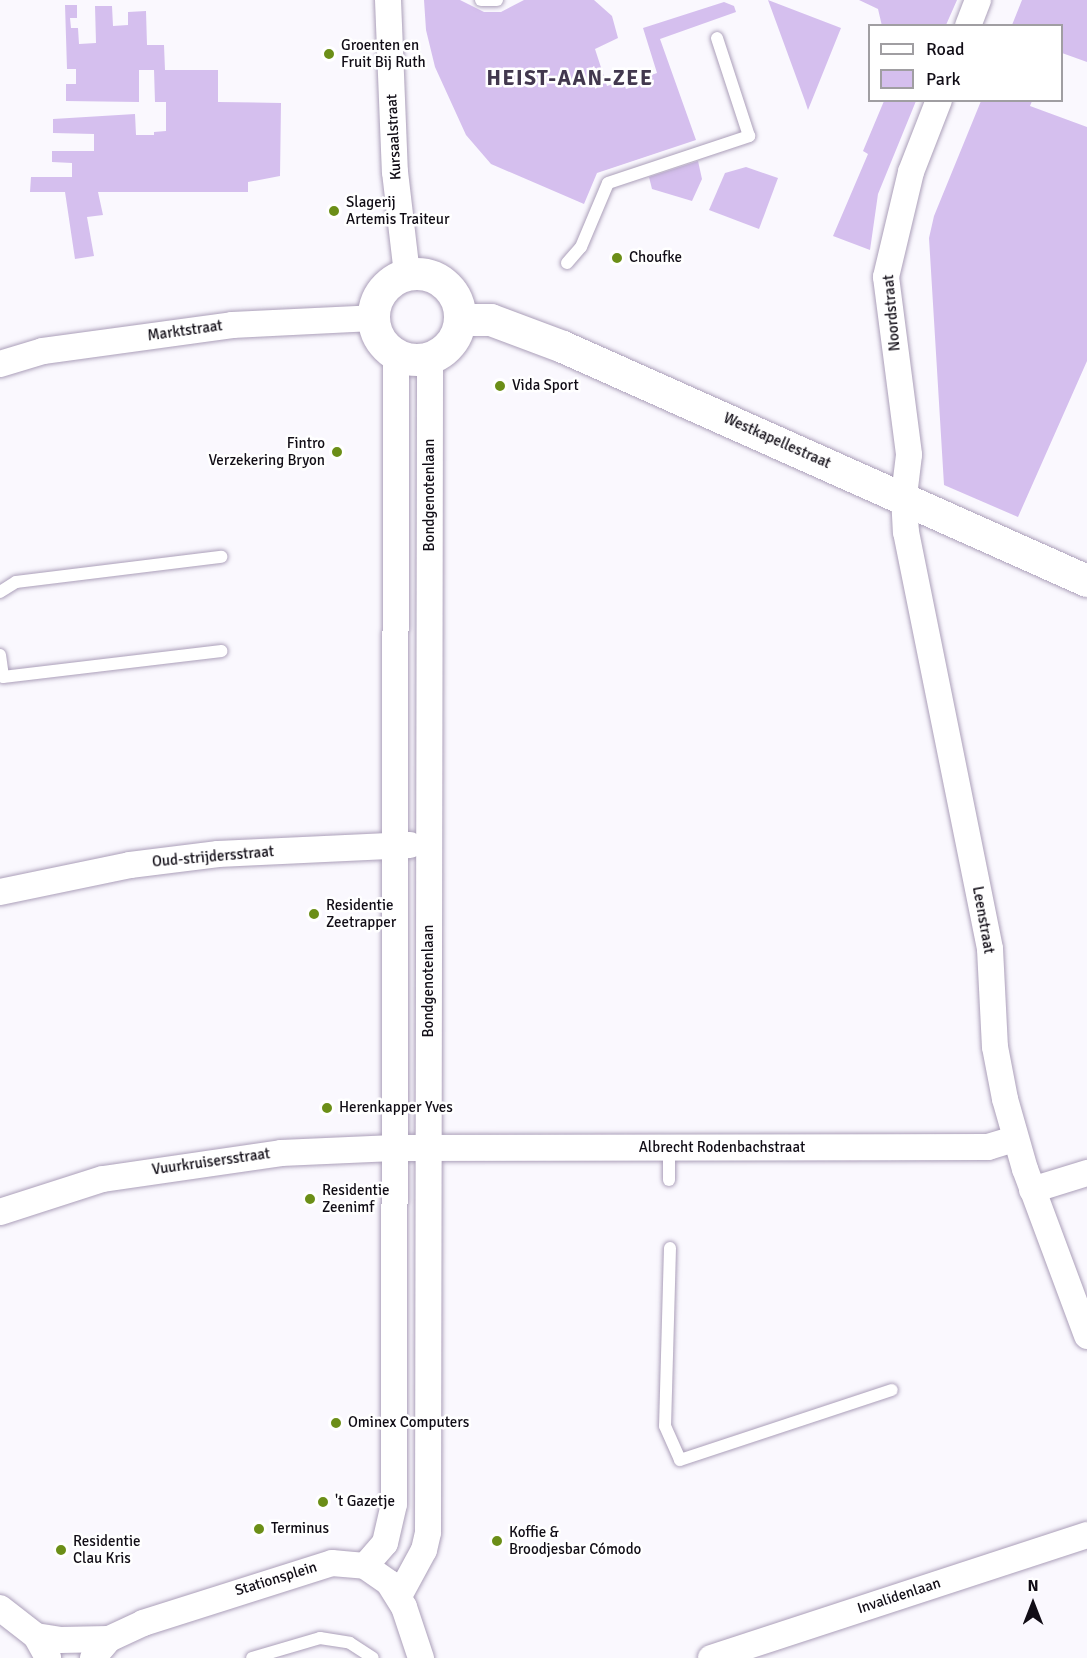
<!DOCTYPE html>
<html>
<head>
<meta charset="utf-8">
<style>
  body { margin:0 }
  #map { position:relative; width:1087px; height:1658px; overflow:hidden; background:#faf8fe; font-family:Signika,sans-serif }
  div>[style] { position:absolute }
  .green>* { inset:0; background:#d5bfee }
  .roads { filter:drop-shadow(0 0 2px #ab9fb9) drop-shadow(0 0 2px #ab9fb9) }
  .service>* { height:12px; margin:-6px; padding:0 6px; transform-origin:6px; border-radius:6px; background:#fff }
  .minor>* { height:26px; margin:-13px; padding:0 13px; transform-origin:13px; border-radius:13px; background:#fff }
  .tertiary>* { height:32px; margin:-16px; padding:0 16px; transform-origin:16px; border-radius:16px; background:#fff }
  .tertiary>.ring { margin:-16px; padding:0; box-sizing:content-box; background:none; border:32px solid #fff; border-radius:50% }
  .dots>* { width:16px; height:16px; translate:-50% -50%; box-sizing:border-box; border:3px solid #fff; border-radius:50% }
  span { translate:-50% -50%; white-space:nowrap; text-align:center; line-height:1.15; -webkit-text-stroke:5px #fff; paint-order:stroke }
  .poi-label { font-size:15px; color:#110d16 }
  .left { translate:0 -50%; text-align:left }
  .right { translate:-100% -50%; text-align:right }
  .street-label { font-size:15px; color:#110d16 }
  .district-label { font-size:21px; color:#42384e; font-weight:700; letter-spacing:1.5px }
  .legend { position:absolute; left:868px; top:24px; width:195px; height:78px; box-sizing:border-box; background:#fff; border:2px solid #a09ea2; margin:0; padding:8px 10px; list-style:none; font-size:18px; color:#110d16 }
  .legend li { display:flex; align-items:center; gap:12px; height:30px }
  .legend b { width:30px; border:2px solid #a09ea2 }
  .north { position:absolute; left:1003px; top:1574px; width:60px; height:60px; -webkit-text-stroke:4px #fff; paint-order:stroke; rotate:0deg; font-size:16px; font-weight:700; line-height:24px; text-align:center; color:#110d16 }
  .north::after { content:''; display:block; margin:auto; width:21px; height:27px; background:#110d16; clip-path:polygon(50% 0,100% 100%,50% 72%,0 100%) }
</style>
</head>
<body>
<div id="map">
  <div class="green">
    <i style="clip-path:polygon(424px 0,460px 0,484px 12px,501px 12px,524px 0,594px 0,612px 16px,618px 38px,595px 49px,607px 86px,623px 81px,626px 89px,638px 85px,636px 80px,657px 73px,643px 28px,724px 2px,734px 6px,736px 12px,660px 39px,696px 140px,597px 173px,584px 204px,491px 164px,466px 135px,435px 67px,426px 30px)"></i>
    <i style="clip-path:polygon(768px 0,841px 28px,808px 110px,805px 101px)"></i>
    <i style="clip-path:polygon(859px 0,957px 0,946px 25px,882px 26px,878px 9px)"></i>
    <i style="clip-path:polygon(1022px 0,1087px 0,1087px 62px,1062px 53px,1062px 26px,1012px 25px)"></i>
    <i style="clip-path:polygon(65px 5px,77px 5px,77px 18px,70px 18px,71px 28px,78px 28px,79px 44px,96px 43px,95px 6px,112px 6px,113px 26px,128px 25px,128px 12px,146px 11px,147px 45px,164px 45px,165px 70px,218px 70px,218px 102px,281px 103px,280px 176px,248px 182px,248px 192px,98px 192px,103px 215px,87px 217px,94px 256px,75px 259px,65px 192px,30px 192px,31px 177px,72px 177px,72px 163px,52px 162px,52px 151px,94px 151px,94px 134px,53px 133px,53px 119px,135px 114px,136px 135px,154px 135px,154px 132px,166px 131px,166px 102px,155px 102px,154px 70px,139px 70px,139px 102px,66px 101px,66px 84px,76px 84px,76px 69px,67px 69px)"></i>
    <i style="clip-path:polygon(884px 101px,916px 101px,878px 194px,870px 250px,833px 236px,868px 154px,863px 151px)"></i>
    <i style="clip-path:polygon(981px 101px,1032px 101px,1030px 106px,1087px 127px,1087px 361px,1018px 517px,944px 485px,929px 238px,934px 216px)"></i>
    <i style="clip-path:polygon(698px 161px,702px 179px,692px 201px,652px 189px,649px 177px)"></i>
    <i style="clip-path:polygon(746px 167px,778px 178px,759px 229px,709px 210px,725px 173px)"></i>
  </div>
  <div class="roads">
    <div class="service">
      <i style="left:481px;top:0;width:16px"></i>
      <i style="left:567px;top:263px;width:21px;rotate:-49deg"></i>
      <i style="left:581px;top:247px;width:69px;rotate:-67.1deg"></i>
      <i style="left:608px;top:183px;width:149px;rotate:-18.4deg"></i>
      <i style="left:749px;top:136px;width:103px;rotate:-108.1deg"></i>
      <i style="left:0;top:592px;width:19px;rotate:-32deg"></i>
      <i style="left:16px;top:582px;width:207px;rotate:-7deg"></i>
      <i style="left:0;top:655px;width:22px;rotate:82deg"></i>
      <i style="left:3px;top:677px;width:220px;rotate:-6.8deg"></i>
      <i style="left:669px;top:1148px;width:32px;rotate:90deg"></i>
      <i style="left:670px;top:1248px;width:178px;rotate:91.6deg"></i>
      <i style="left:665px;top:1426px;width:37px;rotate:66deg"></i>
      <i style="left:680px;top:1460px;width:223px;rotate:-18.3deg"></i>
      <i style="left:252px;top:1658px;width:71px;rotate:-16.4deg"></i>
      <i style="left:320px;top:1638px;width:30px;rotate:9deg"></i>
      <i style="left:350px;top:1643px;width:27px;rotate:33deg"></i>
    </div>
    <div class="minor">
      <i style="left:388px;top:0;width:172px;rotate:87.7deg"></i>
      <i style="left:395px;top:172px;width:103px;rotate:83.3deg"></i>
      <i style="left:968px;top:26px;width:28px;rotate:-69deg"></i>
      <i style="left:939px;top:100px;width:77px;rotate:111.3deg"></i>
      <i style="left:911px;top:172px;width:108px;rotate:103.4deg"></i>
      <i style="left:886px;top:277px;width:179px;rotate:82.6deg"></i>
      <i style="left:909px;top:455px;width:41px;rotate:97deg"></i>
      <i style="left:904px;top:496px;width:36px;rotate:87deg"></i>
      <i style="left:906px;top:532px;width:425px;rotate:78.6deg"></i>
      <i style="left:990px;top:949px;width:98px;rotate:87.1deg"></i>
      <i style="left:995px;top:1047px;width:53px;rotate:79.1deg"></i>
      <i style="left:1005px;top:1099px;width:73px;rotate:74.1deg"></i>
      <i style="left:1025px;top:1169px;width:178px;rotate:69.6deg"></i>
      <i style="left:0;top:364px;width:45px;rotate:-16.8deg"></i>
      <i style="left:43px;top:351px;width:191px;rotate:-7.8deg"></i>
      <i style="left:232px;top:325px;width:141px;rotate:-2.8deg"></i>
      <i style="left:0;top:892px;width:133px;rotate:-11.7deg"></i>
      <i style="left:130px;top:865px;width:89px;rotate:-7.1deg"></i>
      <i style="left:218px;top:854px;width:192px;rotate:-2.7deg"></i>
      <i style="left:1032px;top:1190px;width:58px;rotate:-17.2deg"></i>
      <i style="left:0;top:1212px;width:108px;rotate:-17.8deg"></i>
      <i style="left:103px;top:1179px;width:180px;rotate:-8.3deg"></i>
      <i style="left:281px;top:1153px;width:113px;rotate:-2.5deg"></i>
      <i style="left:394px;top:1148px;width:594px;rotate:-0.1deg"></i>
      <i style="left:988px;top:1147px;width:27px;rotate:-17deg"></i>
      <i style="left:365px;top:1566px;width:30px;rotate:-49deg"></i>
      <i style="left:385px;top:1543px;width:40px;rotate:-77deg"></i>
      <i style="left:394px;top:1504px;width:1148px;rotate:-89.9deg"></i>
      <i style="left:399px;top:1596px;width:52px;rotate:-61.5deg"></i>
      <i style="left:424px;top:1550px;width:18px;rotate:-77deg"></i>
      <i style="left:428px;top:1532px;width:1173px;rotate:-89.9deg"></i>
      <i style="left:0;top:1608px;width:46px;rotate:37.9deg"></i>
      <i style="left:36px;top:1636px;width:25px;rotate:61deg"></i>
      <i style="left:36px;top:1636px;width:24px;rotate:9deg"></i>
      <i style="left:60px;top:1640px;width:49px;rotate:-1.2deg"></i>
      <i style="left:93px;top:1658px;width:25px;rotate:-50deg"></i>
      <i style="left:109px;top:1639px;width:38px;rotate:-25deg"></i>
      <i style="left:143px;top:1623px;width:198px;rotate:-17.6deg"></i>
      <i style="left:332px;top:1563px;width:33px;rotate:5deg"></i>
      <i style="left:365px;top:1566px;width:29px;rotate:35deg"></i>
      <i style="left:389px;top:1583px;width:28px;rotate:58deg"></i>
      <i style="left:404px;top:1607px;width:54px;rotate:71.6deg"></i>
      <i style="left:711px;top:1658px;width:396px;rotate:-18.1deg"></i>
    </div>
    <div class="tertiary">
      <i class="ring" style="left:374px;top:274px;width:54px;height:54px"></i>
      <i style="left:461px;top:320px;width:30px"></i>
      <i style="left:491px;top:320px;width:77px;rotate:20.6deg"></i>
      <i style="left:563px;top:347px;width:574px;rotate:24.06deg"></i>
    </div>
  </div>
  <div class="dots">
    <i style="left:329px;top:54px;background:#6b8e17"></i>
    <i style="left:334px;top:211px;background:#6b8e17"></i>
    <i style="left:617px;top:258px;background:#6b8e17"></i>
    <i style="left:500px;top:386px;background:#6b8e17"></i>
    <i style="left:337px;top:452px;background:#6b8e17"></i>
    <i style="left:314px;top:914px;background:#6b8e17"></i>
    <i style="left:327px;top:1108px;background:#6b8e17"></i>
    <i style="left:310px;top:1199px;background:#6b8e17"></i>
    <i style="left:336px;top:1423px;background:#6b8e17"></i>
    <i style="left:323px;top:1502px;background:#6b8e17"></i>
    <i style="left:259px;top:1529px;background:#6b8e17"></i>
    <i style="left:497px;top:1541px;background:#6b8e17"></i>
    <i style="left:61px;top:1550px;background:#6b8e17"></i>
  </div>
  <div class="poi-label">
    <span class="left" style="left:341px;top:54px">Groenten en<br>Fruit Bij Ruth</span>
    <span class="left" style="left:346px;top:211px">Slagerij<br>Artemis Traiteur</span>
    <span class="left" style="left:629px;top:258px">Choufke</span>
    <span class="left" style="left:512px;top:386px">Vida Sport</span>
    <span class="right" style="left:325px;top:452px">Fintro<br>Verzekering Bryon</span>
    <span class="left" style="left:326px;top:914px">Residentie<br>Zeetrapper</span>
    <span class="left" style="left:339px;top:1108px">Herenkapper Yves</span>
    <span class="left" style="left:322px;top:1199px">Residentie<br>Zeenimf</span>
    <span class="left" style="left:348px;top:1423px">Ominex Computers</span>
    <span class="left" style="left:335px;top:1502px">'t Gazetje</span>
    <span class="left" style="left:271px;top:1529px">Terminus</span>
    <span class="left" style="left:509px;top:1541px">Koffie &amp;<br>Broodjesbar Cómodo</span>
    <span class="left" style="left:73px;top:1550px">Residentie<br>Clau Kris</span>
  </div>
  <div class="street-label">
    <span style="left:394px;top:137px;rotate:-93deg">Kursaalstraat</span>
    <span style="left:892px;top:313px;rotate:-95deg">Noordstraat</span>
    <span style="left:185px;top:331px;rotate:-8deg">Marktstraat</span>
    <span style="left:777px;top:441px;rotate:24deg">Westkapellestraat</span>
    <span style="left:430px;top:495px;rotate:-90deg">Bondgenotenlaan</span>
    <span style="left:213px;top:857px;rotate:-5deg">Oud-strijdersstraat</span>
    <span style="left:983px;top:920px;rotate:80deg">Leenstraat</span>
    <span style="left:429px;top:981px;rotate:-90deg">Bondgenotenlaan</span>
    <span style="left:722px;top:1148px">Albrecht Rodenbachstraat</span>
    <span style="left:211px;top:1162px;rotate:-8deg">Vuurkruisersstraat</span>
    <span style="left:276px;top:1579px;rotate:-17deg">Stationsplein</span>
    <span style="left:899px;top:1596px;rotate:-18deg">Invalidenlaan</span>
  </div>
  <div class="district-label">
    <span style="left:570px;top:78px">HEIST-AAN-ZEE</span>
  </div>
  <ul class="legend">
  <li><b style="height:8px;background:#fff"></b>Road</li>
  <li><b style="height:16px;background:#d5bfee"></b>Park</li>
  </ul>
  <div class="north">N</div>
</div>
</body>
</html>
